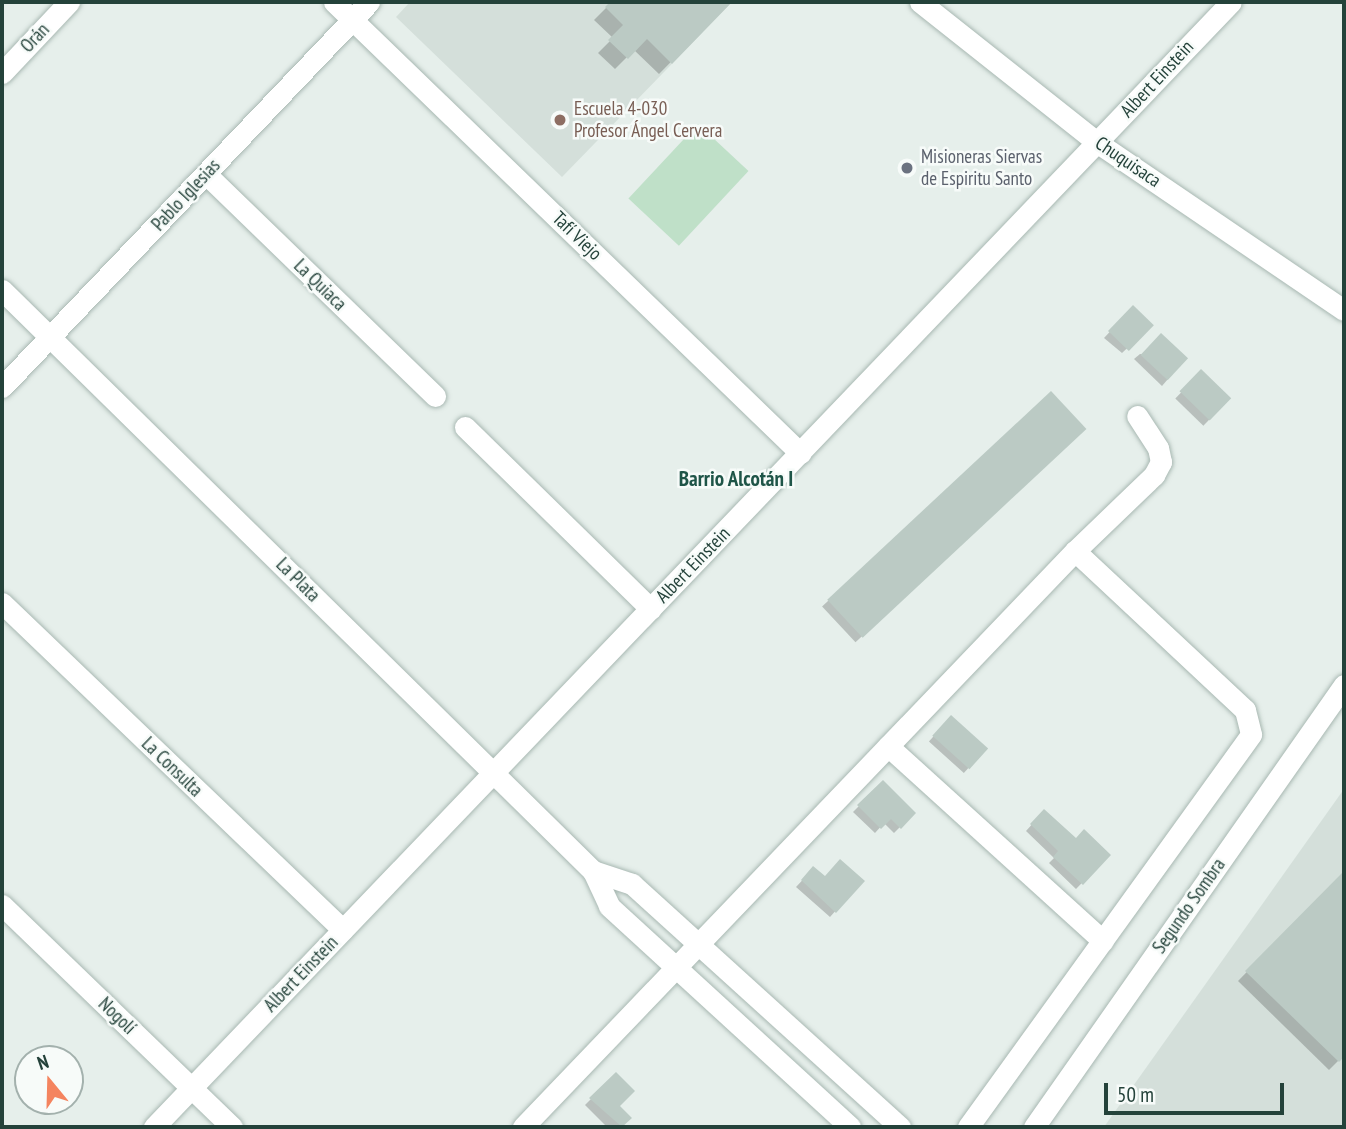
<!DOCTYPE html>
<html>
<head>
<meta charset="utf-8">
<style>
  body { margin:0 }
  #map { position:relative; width:1346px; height:1129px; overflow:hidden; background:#e6efeb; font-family:"PT Sans Narrow",sans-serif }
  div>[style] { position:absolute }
  .built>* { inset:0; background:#d4dfda }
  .green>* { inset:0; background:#bfe0c8; transform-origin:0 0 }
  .shadow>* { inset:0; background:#0003; transform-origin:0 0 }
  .building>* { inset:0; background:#bbcac4; transform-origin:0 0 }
  .roads { filter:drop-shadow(0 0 2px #a8b8b2) drop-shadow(0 0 2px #a8b8b2) }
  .minor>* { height:21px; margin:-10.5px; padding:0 10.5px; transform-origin:10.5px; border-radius:10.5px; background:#fff }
  .tertiary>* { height:21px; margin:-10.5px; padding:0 10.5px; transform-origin:10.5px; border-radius:10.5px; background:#fff }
  .dots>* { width:19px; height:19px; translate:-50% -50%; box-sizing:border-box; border:4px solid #f7fbf9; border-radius:50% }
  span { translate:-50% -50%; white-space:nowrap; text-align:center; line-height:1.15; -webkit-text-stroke:5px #f7fbf9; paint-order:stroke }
  .street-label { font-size:19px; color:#24423a }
  .education-label { font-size:19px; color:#785e54 }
  .left { translate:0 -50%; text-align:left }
  .worship-label { font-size:19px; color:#5b616d }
  .neighbourhood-label { font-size:21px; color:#1f5548; font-weight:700 }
  .frame { position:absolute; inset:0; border:4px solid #24423a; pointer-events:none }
  .north { position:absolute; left:14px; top:1045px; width:70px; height:70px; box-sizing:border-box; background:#f7fbf9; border:2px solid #a3b1ad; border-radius:50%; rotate:341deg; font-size:19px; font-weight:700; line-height:28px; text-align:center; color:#24423a }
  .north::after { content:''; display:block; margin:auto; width:24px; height:32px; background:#f4845f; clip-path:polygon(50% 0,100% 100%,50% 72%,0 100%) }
  .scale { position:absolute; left:1104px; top:1083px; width:180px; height:32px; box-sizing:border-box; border:4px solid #24423a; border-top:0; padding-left:9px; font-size:21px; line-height:24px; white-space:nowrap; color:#24423a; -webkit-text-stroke:5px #f7fbf9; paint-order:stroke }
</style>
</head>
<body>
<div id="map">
  <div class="built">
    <i style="clip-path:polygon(410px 2px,732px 2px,562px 177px,396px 17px)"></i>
    <i style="clip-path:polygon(1344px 789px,1344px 1127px,1104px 1127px)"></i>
  </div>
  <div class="green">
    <i style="left:698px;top:124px;width:69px;height:102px;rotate:43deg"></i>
  </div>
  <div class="shadow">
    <i style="clip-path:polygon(612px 2px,730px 2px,659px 74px,634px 50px,615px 69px,598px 53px,613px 38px,594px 20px)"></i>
    <i style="clip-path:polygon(1133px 307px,1152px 325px,1122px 353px,1104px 338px)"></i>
    <i style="clip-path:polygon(1140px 354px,1186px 358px,1162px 386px,1134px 359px)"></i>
    <i style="left:1201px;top:372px;width:39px;height:37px;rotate:44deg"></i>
    <i style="left:1051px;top:393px;width:49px;height:313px;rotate:47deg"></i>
    <i style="left:951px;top:717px;width:47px;height:33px;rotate:42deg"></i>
    <i style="clip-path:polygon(883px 782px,914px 813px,894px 833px,884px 823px,875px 833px,853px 812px)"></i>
    <i style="clip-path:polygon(1044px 811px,1076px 841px,1109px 855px,1076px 889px,1049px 863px,1054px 858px,1026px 831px)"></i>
    <i style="clip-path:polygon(813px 869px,824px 878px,862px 881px,830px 917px,796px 887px)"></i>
    <i style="clip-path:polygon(1344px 873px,1344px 1055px,1329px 1070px,1238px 981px)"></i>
    <i style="clip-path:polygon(616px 1074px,618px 1106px,629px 1118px,620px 1127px,607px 1127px,585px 1105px)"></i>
  </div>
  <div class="building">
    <i style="clip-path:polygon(610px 2px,732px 2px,672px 64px,647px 39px,628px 59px,608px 40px,623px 25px,605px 7px)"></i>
    <i style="left:1133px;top:305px;width:29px;height:36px;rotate:44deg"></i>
    <i style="left:1161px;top:333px;width:37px;height:30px;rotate:43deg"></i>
    <i style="left:1201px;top:369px;width:42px;height:31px;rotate:44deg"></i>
    <i style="left:1051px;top:391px;width:52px;height:306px;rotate:47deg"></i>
    <i style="left:951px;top:715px;width:50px;height:28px;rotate:42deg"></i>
    <i style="clip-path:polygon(883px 780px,916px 813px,901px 829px,891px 819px,881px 829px,857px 805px)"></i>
    <i style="clip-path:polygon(1044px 809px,1076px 838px,1084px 829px,1111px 855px,1083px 885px,1053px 857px,1058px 851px,1030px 824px)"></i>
    <i style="clip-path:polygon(840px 859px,865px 881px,836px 913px,801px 880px,813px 866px,825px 876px)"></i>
    <i style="clip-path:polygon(1344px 871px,1344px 1057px,1339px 1062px,1245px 971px)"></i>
    <i style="clip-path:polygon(616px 1072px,635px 1091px,620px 1106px,632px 1118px,622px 1127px,589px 1098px)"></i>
  </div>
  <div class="roads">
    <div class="minor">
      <i style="left:334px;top:2px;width:649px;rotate:44.06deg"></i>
      <i style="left:2px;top:73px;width:98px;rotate:-46.7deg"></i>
      <i style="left:206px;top:174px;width:319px;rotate:44.1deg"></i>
      <i style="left:2px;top:290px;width:829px;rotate:44.51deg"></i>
      <i style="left:593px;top:871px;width:38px;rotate:65deg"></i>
      <i style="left:609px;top:906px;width:327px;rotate:42.5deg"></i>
      <i style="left:2px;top:387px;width:532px;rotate:-46.37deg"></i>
      <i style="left:465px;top:427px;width:260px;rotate:44.4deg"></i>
      <i style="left:2px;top:603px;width:472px;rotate:43.8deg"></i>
      <i style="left:888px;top:746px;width:290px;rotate:42.2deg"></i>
      <i style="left:593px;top:871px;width:41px;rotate:18.4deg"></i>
      <i style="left:632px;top:884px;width:362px;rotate:42.2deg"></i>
      <i style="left:2px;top:905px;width:320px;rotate:44deg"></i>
      <i style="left:154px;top:1127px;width:1557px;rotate:-46.25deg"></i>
      <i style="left:523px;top:1127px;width:798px;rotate:-46.22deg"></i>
      <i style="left:1075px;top:551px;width:110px;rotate:-43.9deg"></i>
      <i style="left:1154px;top:475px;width:15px;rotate:-62deg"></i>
      <i style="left:1161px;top:462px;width:14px;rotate:-102deg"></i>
      <i style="left:1158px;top:448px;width:38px;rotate:-123deg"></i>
      <i style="left:968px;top:1127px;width:484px;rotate:-54.2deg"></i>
      <i style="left:1251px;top:734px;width:25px;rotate:-104deg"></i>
      <i style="left:1245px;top:710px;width:233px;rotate:-136.9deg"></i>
    </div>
    <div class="tertiary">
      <i style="left:920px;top:2px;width:227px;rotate:38.4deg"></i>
      <i style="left:1098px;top:143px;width:297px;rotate:34.2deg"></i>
      <i style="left:1034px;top:1127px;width:540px;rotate:-54.96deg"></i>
    </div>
  </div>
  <div class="dots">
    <i style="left:560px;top:120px;background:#8d6e63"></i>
    <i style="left:907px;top:168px;background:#6b7280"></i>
  </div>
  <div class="street-label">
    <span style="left:35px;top:38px;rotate:-47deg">Orán</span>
    <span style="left:1157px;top:79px;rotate:-47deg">Albert Einstein</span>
    <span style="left:1128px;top:162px;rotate:34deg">Chuquisaca</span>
    <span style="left:186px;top:195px;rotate:-47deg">Pablo Iglesias</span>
    <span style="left:577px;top:236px;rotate:44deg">Tafí Viejo</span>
    <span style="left:320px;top:285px;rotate:44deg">La Quiaca</span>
    <span style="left:693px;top:565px;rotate:-46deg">Albert Einstein</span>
    <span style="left:298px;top:580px;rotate:45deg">La Plata</span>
    <span style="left:172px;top:767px;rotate:44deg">La Consulta</span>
    <span style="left:1189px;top:906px;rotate:-55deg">Segundo Sombra</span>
    <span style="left:301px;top:974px;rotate:-46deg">Albert Einstein</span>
    <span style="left:117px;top:1016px;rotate:44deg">Nogolí</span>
  </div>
  <div class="education-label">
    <span class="left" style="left:574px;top:120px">Escuela 4-030<br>Profesor Ángel Cervera</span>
  </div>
  <div class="worship-label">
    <span class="left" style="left:921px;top:168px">Misioneras Siervas<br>de Espiritu Santo</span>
  </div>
  <div class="neighbourhood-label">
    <span style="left:736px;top:479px">Barrio Alcotán I</span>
  </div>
  <div class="frame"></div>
  <div class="north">N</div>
  <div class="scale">50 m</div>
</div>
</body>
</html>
